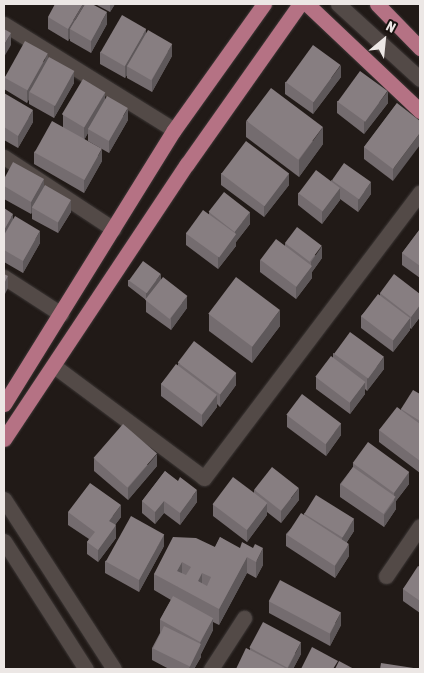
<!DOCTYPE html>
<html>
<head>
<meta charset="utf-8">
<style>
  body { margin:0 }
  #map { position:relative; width:424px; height:673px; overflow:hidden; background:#211a17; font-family:"Asap Condensed",sans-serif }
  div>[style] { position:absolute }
  .roads { filter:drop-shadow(0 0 1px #3c3736) drop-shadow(0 0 1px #3c3736) }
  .minor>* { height:15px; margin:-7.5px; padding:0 7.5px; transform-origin:7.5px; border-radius:7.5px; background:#534a47 }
  .major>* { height:15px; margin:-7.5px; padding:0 7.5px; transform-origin:7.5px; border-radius:7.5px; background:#b57284 }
  .wall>* { inset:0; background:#746c6f }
  .shaded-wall>* { inset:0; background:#5e585a }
  .building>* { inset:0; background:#877e81; transform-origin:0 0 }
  span { translate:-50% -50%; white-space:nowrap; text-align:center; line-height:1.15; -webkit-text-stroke:5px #17110e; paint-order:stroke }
  .frame { position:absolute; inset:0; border:5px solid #ece7e5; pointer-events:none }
  .north { position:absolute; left:359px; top:15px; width:50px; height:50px; -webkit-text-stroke:4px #17110e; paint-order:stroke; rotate:28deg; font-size:14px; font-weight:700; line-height:20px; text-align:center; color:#ece7e5 }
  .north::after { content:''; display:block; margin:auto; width:18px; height:22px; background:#ece7e5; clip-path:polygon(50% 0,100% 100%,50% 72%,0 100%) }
</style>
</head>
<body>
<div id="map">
  <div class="roads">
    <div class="minor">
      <i style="left:338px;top:4px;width:111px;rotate:42.4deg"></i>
      <i style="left:4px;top:24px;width:200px;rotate:31.9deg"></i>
      <i style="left:4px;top:157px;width:131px;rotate:33.4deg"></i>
      <i style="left:4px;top:277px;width:68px;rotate:33deg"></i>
      <i style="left:54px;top:366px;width:187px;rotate:36.7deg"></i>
      <i style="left:204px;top:478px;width:358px;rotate:-52.9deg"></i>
      <i style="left:4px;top:499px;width:202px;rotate:57.1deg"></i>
      <i style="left:4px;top:541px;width:152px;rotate:57.4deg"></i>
      <i style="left:386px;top:576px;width:60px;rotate:-55.8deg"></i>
      <i style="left:211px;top:669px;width:61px;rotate:-57.1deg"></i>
    </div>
    <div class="major">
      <i style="left:307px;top:4px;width:156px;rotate:43.4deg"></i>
      <i style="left:377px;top:4px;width:62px;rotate:45.7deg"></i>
      <i style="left:4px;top:404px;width:322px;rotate:-58.2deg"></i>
      <i style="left:174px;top:130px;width:155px;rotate:-54.5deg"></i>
      <i style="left:4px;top:439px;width:330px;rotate:-56.4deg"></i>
      <i style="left:187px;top:164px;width:196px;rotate:-54.8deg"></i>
    </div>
  </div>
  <div class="wall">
    <i style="clip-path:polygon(95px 4px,115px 4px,110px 12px)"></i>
    <i style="clip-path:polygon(48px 17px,107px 24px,91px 53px,70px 41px,70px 38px,68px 41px,48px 29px)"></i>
    <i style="clip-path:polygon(146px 33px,172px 56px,152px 92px,127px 78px,127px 75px,125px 78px,100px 64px,100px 52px)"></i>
    <i style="clip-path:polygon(48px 60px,74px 83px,54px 118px,29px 104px,29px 99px,27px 103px,4px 89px,4px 77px)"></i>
    <i style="clip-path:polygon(341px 77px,313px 114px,285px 94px,285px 82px)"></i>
    <i style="clip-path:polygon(4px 93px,33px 122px,18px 148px,4px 140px)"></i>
    <i style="clip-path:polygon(105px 100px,128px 120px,109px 153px,88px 141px,88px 133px,84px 140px,102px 161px,84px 193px,34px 164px,34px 152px,63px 127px,63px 115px)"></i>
    <i style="clip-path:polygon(337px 101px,388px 103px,364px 134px,337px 113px)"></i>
    <i style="clip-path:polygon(397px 103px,393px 181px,364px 159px,364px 147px)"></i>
    <i style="clip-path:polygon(246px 121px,323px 144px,299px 177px,246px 137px)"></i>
    <i style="clip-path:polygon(221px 173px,289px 185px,264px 217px,221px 185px)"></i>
    <i style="clip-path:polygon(4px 179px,44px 186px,71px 212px,58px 233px,32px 219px,32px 212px,31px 214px,4px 199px)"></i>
    <i style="clip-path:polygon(331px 180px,371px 194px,358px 212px,340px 199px,340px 200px,322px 224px,298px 205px,298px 193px,331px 182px)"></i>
    <i style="clip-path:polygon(4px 208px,13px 219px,40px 243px,23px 273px,4px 262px)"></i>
    <i style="clip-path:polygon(209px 212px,250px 224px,236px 242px,236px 246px,218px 269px,186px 245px,186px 233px,209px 214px)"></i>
    <i style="clip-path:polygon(420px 229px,420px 278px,402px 265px,402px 253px)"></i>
    <i style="clip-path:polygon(285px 243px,322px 258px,312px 272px,312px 278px,296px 299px,260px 272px,260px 260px,285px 246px)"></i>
    <i style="clip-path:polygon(128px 280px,161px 280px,187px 308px,171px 330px,146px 312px,146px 300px,128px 286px)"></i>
    <i style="clip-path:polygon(380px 293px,420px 294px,420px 317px,411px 329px,410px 328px,410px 330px,393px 352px,361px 328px,361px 316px,380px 295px)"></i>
    <i style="clip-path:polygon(209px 314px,280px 326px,252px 363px,209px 331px)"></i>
    <i style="clip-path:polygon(333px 353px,384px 369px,367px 391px,365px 389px,365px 394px,350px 414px,316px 389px,316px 377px,333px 358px)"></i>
    <i style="clip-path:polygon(178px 363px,236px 385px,220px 407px,217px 404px,217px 407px,202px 427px,161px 396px,161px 384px,178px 365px)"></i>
    <i style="clip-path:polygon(420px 394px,420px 473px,379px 442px,379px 430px,401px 410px,401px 409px)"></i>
    <i style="clip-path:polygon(287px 415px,341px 435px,326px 456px,287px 427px)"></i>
    <i style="clip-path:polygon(94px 459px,157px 466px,128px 500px,94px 471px)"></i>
    <i style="clip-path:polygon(353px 463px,409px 484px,396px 501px,396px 509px,384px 527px,340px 497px,340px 484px,353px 467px)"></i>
    <i style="clip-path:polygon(165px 471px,197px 502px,180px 525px,164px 513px,155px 524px,142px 513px,142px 501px)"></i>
    <i style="clip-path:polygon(254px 490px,299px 500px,281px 523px,267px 512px,267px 515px,247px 542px,213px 516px,213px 504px,254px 493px)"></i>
    <i style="clip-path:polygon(68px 512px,121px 517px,115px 525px,116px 538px,98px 562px,87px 554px,87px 542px,89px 539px,68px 525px)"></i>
    <i style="clip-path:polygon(304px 513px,354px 531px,347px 542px,349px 556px,335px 578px,286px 546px,286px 534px,304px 515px)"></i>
    <i style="clip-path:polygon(220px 537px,263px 565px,256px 578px,247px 573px,219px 625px,213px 622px,213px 630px,201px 654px,201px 657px,194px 669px,169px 669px,152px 660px,152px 648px,160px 633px,160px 620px,171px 600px,154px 590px,154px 574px,215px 547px)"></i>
    <i style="clip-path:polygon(164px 546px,139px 592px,105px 573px,105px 561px)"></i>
    <i style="clip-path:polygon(420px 567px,420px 613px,403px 601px,403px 589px)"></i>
    <i style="clip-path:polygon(269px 601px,341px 625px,330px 646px,269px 613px)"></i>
    <i style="clip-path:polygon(250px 648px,301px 654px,293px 669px,236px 669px,250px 650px)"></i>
  </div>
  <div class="shaded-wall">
    <i style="clip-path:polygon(83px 4px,85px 4px,70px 29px,70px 38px,68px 41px,68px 29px)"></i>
    <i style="clip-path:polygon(110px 4px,115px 4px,110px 12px)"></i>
    <i style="clip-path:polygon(107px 12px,107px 24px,91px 53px,91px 41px)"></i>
    <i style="clip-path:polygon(146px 29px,146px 41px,127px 66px,127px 75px,125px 78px,125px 66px)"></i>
    <i style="clip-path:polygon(11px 33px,11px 45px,4px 57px,4px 45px)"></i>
    <i style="clip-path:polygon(172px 44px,172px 56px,152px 92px,152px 80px)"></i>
    <i style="clip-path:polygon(48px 54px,48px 66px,29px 92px,29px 99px,27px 103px,27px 91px)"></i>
    <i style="clip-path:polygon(341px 65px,341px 77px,313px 114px,313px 102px)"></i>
    <i style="clip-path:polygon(74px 71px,74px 83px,54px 118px,54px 106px)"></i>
    <i style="clip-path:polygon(388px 91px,388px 103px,364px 134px,364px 122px)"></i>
    <i style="clip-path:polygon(105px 92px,105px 104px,88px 129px,88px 133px,84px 140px,84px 127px)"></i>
    <i style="clip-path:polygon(128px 108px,128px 120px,109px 153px,109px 141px)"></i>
    <i style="clip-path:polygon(33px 110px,33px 122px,18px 148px,18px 136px)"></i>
    <i style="clip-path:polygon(323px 127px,323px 144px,299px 177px,299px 160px)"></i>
    <i style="clip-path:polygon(420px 133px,420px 145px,393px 181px,393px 169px)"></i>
    <i style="clip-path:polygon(102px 149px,102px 161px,84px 193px,84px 180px)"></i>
    <i style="clip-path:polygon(289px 173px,289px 185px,264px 217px,264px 205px)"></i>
    <i style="clip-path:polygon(44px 179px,44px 191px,32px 207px,32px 212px,31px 214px,31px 202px)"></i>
    <i style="clip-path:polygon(371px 182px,371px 194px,358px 212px,358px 200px)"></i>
    <i style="clip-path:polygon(340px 188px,340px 200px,322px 224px,322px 212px)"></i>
    <i style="clip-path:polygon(71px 200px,71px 212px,58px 233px,58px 221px)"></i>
    <i style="clip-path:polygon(250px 212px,250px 224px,236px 242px,236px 246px,218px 269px,218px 257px,235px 235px,235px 231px)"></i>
    <i style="clip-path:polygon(13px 214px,13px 226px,4px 242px,4px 230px)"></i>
    <i style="clip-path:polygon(40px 231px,40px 243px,23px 273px,23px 261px)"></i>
    <i style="clip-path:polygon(322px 246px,322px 258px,312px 272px,312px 278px,296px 299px,296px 287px,311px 267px,311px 262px)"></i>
    <i style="clip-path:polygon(161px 274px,161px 280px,146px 300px,146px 293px)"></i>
    <i style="clip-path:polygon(8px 276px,8px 288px,4px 296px,4px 284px)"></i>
    <i style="clip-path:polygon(187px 296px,187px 308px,171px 330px,171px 318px)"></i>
    <i style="clip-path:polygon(420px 305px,420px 317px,411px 329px,411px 317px)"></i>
    <i style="clip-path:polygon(280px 310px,280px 326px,252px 363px,252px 346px)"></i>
    <i style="clip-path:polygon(410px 318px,410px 330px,393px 352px,393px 340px)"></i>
    <i style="clip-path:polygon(384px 357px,384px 369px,367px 391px,367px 379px)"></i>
    <i style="clip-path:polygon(236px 373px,236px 385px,220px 407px,220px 394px)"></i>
    <i style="clip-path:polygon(365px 382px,365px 394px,350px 414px,350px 402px)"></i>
    <i style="clip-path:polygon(217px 395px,217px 407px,202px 427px,202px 415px)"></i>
    <i style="clip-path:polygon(341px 423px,341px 435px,326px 456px,326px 444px)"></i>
    <i style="clip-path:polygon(157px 454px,157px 466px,128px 500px,128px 488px)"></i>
    <i style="clip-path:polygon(409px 472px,409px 484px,396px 501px,396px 509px,384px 527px,384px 515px,394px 501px,394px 492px)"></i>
    <i style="clip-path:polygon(299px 488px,299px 500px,281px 523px,281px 511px)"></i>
    <i style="clip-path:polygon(197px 490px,197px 502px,180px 525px,180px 513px)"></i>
    <i style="clip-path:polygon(164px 501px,164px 513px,155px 524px,155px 512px)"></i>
    <i style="clip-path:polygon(267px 503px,267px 515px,247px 542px,247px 530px)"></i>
    <i style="clip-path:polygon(121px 505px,121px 517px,109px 533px,109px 521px)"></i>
    <i style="clip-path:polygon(354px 519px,354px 531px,342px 549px,342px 537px)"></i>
    <i style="clip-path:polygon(116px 525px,116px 538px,98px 562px,98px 550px)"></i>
    <i style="clip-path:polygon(164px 534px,164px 546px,139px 592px,139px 580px)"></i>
    <i style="clip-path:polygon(349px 544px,349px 556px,335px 578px,335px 566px)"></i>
    <i style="clip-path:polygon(263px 548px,263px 565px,256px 578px,256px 562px)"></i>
    <i style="clip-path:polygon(247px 557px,247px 573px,219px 625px,219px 609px)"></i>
    <i style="clip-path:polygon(182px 562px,182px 578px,177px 587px,177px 571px)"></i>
    <i style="clip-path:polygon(202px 573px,202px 589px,198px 581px)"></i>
    <i style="clip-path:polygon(341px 612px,341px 625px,330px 646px,330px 634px)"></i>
    <i style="clip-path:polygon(213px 618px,213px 630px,201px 654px,201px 657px,194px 669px,189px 669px,189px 668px,200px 646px,200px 643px)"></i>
    <i style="clip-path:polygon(301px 642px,301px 654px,293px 669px,288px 669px,288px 668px)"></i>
  </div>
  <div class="building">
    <i style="clip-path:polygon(55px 4px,83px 4px,68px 29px,48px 17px)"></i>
    <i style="clip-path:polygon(85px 4px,92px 4px,107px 12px,91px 41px,70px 29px)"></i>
    <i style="left:122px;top:15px;width:28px;height:43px;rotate:30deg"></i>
    <i style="clip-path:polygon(4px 29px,11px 33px,4px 45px)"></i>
    <i style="left:148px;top:30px;width:28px;height:42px;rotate:30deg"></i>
    <i style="left:25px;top:41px;width:26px;height:42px;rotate:29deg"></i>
    <i style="left:313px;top:45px;width:34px;height:46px;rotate:36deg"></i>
    <i style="left:49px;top:57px;width:29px;height:40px;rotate:29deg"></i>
    <i style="left:360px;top:71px;width:34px;height:38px;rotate:36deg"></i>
    <i style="left:83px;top:79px;width:26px;height:41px;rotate:31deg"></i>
    <i style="left:271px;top:88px;width:65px;height:41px;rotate:37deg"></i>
    <i style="clip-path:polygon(4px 93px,33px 110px,18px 136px,4px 127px)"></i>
    <i style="left:107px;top:96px;width:24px;height:38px;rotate:30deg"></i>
    <i style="clip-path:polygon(397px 103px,420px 121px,420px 133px,393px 169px,364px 147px)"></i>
    <i style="left:52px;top:121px;width:57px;height:36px;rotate:29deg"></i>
    <i style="left:246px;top:141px;width:54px;height:41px;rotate:37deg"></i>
    <i style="clip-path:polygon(13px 162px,44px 179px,31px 202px,4px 186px,4px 179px)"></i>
    <i style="left:344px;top:163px;width:33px;height:21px;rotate:35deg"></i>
    <i style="left:316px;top:170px;width:30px;height:29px;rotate:37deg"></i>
    <i style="left:45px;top:185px;width:30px;height:26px;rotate:30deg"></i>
    <i style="left:224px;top:192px;width:33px;height:25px;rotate:38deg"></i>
    <i style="clip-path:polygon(4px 208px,13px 214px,4px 230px)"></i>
    <i style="left:203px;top:210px;width:41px;height:29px;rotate:36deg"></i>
    <i style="clip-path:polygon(15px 216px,40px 231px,23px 261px,4px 250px,4px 235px)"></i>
    <i style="left:297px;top:227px;width:31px;height:20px;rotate:37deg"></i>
    <i style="clip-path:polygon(420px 229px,420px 266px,402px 253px)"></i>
    <i style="left:276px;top:239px;width:45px;height:26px;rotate:37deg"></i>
    <i style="left:143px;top:261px;width:22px;height:24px;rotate:36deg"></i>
    <i style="clip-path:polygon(4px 274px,8px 276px,4px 284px)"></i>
    <i style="clip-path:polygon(394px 274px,420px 294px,420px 305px,411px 317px,380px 293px)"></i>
    <i style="left:163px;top:277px;width:31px;height:29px;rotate:38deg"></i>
    <i style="left:236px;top:277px;width:55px;height:46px;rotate:37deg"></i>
    <i style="left:378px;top:294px;width:40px;height:28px;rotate:37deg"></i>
    <i style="left:350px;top:332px;width:42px;height:27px;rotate:36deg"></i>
    <i style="left:194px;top:341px;width:53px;height:27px;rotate:37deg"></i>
    <i style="left:331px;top:356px;width:43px;height:26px;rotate:37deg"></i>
    <i style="left:176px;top:364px;width:51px;height:25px;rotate:37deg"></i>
    <i style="clip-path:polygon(413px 390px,420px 394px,420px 421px,401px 409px)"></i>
    <i style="left:302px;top:394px;width:49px;height:26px;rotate:37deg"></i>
    <i style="clip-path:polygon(397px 407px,420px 424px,420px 461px,379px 430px)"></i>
    <i style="left:123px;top:424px;width:45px;height:45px;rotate:41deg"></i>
    <i style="left:368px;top:442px;width:51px;height:26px;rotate:36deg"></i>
    <i style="left:272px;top:467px;width:34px;height:29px;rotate:38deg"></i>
    <i style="left:353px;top:467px;width:52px;height:21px;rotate:35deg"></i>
    <i style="clip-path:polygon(165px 471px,178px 481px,180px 477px,197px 490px,180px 513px,164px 501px,155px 512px,142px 501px)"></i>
    <i style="left:233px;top:477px;width:43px;height:34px;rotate:37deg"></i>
    <i style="clip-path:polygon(90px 483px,121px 505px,109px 521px,116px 525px,98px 550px,87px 542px,95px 532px,68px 512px)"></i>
    <i style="left:316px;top:495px;width:45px;height:22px;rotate:32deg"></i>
    <i style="left:301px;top:513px;width:57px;height:26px;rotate:33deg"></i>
    <i style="left:131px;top:516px;width:38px;height:52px;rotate:29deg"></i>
    <i style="clip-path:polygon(evenodd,173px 537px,196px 538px,215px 547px,220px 537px,240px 548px,242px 542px,253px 548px,255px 544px,263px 548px,256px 562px,247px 557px,219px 609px,154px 574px,173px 537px,182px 562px,191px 567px,186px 575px,177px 571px,182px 562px,173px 537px,202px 573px,211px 577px,207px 586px,198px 581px,202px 573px)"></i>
    <i style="clip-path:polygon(418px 566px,420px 567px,420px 601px,403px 589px)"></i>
    <i style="left:280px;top:580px;width:69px;height:24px;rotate:28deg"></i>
    <i style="left:173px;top:596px;width:46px;height:27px;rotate:29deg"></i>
    <i style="left:263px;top:622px;width:43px;height:29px;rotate:28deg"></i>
    <i style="left:164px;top:626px;width:41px;height:25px;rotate:26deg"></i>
    <i style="clip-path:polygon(312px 647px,338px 661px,333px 669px,301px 669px)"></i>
    <i style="clip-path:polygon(246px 648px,287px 669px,236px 669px)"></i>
    <i style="clip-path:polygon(339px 661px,354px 669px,335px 669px)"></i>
    <i style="clip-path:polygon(381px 663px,420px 669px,380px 669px)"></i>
  </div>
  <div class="frame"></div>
  <div class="north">N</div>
</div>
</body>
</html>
